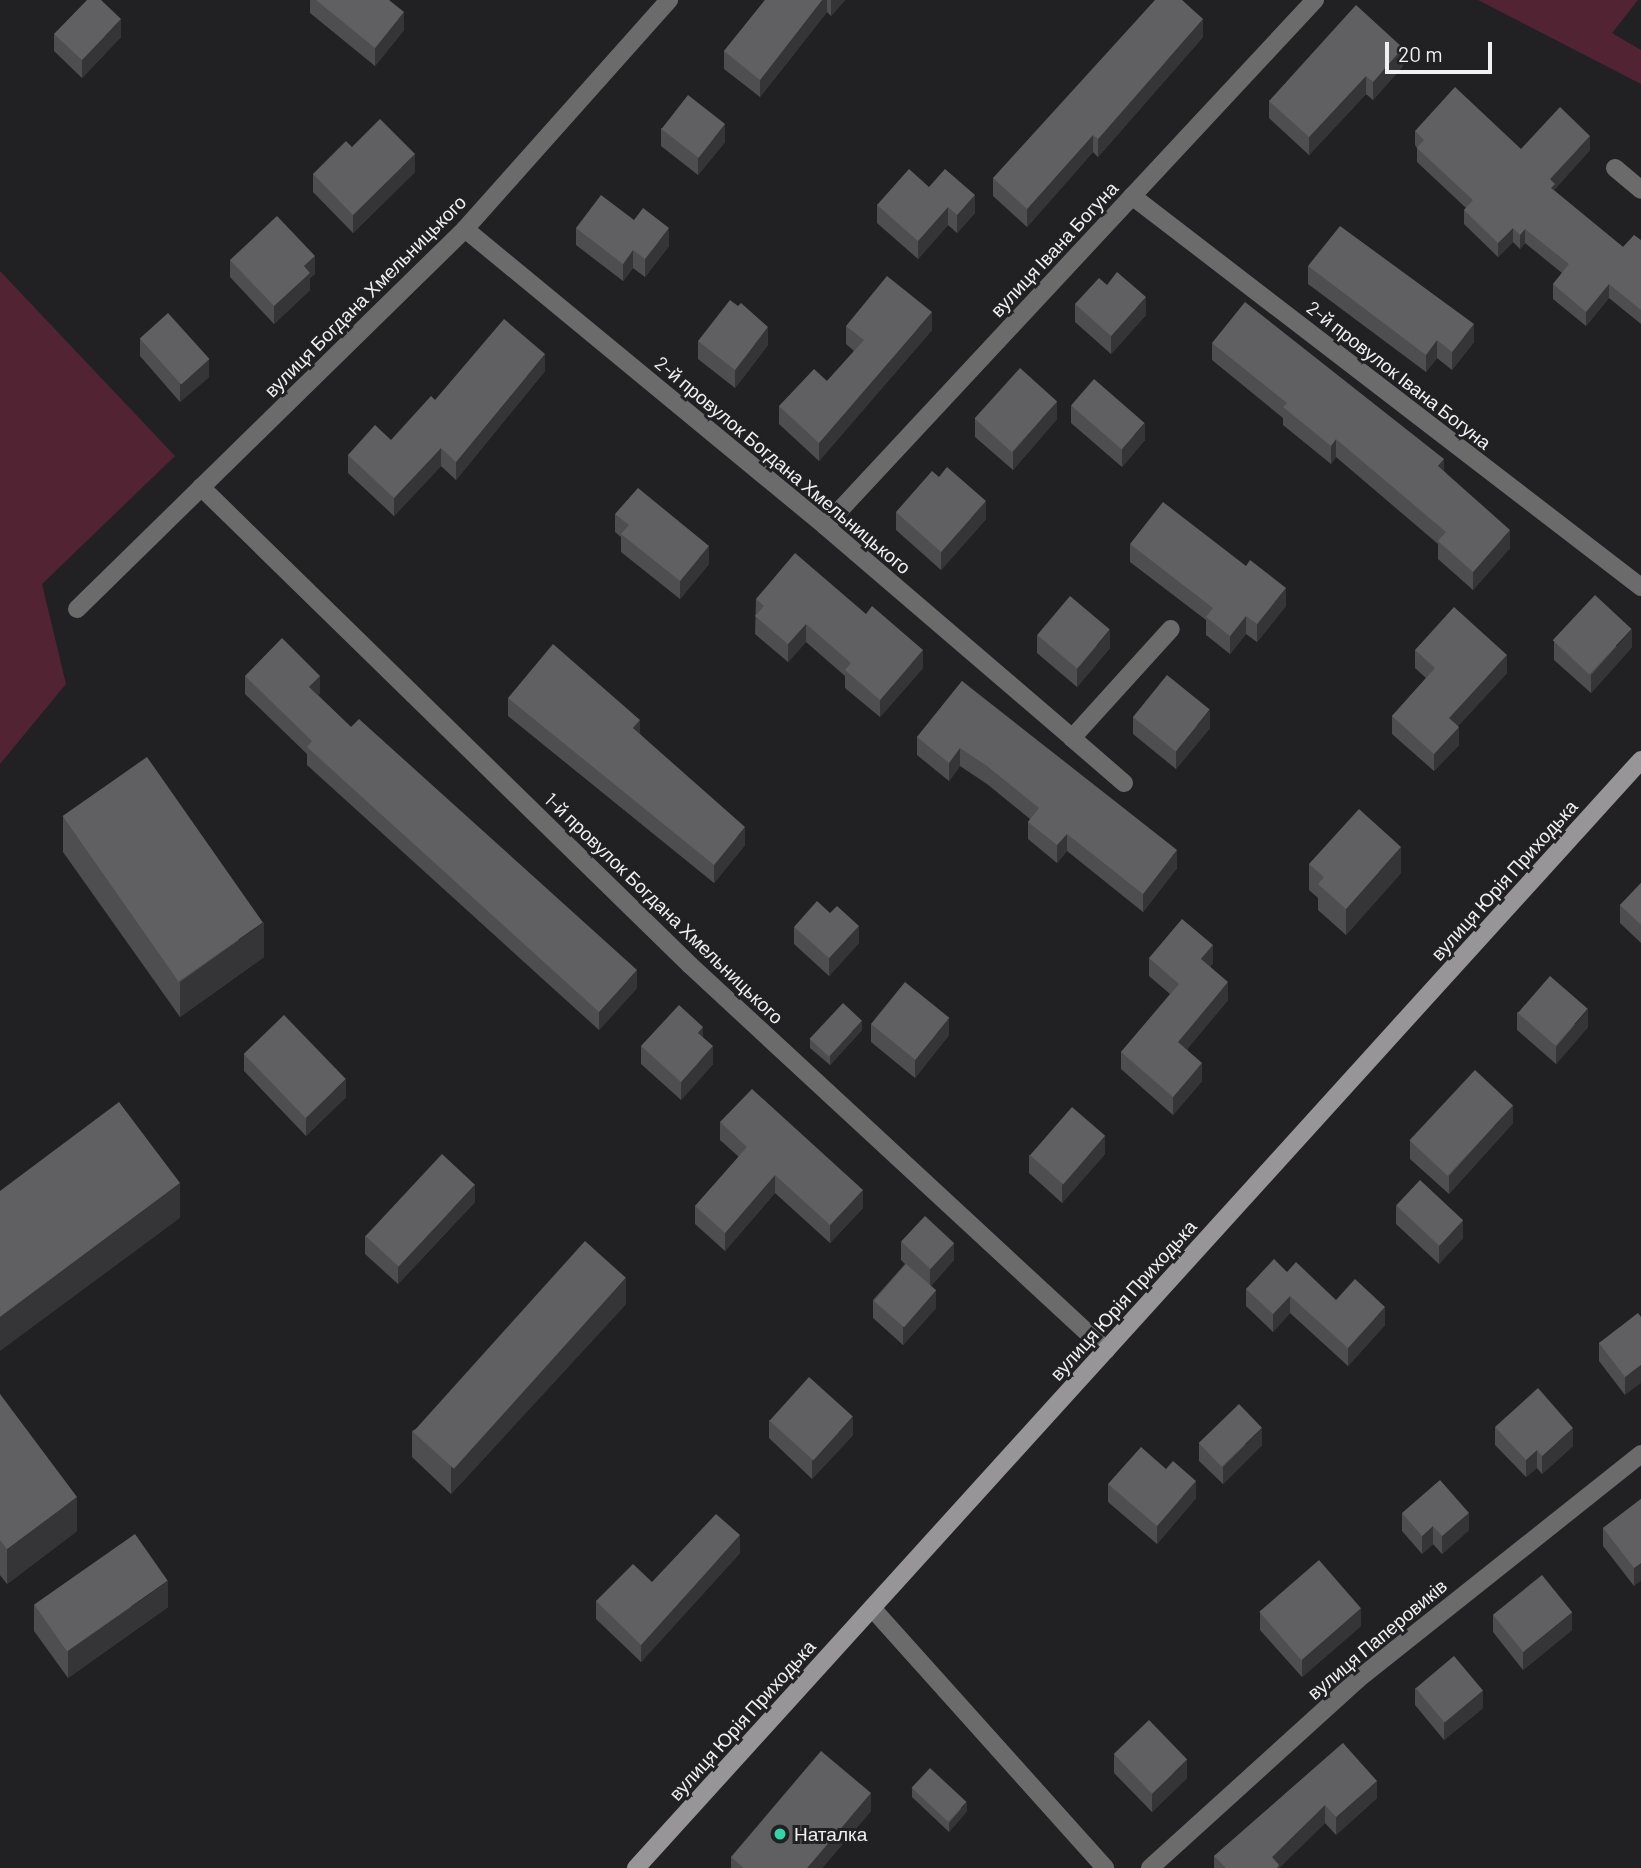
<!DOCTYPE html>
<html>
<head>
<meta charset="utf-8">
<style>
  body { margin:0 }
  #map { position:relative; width:1641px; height:1868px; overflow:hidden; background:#212022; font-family:Barlow,sans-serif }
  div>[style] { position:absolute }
  .green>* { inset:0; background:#522333 }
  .street>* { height:18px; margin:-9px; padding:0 9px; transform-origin:9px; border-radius:9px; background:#6c6b6c }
  .secondary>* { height:18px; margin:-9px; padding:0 9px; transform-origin:9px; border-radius:9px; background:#979597 }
  .wall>* { inset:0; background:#4e4e51 }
  .shaded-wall>* { inset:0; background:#353437 }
  .building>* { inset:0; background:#605f62; transform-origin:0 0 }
  .dots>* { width:19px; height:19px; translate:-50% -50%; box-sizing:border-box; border:4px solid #212022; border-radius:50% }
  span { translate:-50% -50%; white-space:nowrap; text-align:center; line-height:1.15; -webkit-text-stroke:6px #212022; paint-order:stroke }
  .street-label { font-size:19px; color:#f0eff1 }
  .poi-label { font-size:19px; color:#f0eff1 }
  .left { translate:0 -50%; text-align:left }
  .scale { position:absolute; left:1385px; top:42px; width:107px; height:32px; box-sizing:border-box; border:4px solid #f0eff1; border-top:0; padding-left:9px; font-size:21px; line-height:24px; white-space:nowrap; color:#f0eff1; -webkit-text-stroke:5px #212022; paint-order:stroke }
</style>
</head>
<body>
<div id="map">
  <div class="green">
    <i style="clip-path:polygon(1478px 0,1638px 0,1612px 33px,1641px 50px,1641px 84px)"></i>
    <i style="clip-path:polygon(0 271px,175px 456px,42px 584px,66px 684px,0 764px)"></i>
  </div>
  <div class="street">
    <i style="left:1615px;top:168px;width:34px;rotate:40deg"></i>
    <i style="left:1132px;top:196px;width:642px;rotate:37.53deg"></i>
    <i style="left:465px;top:229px;width:467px;rotate:39.5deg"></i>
    <i style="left:825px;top:526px;width:326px;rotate:40.6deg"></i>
    <i style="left:201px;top:487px;width:684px;rotate:44.35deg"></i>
    <i style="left:690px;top:965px;width:567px;rotate:42.78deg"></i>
    <i style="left:825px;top:526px;width:719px;rotate:-47.03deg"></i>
    <i style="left:77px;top:609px;width:543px;rotate:-44.4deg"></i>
    <i style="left:465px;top:229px;width:307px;rotate:-48.3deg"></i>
    <i style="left:1124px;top:783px;width:69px;rotate:-139.1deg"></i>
    <i style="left:1072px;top:738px;width:147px;rotate:-47.8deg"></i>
    <i style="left:872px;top:1608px;width:349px;rotate:48.1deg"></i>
    <i style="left:1150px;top:1868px;width:280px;rotate:-42.2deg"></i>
    <i style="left:1357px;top:1680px;width:363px;rotate:-38.5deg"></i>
  </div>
  <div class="secondary">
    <i style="left:636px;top:1868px;width:1496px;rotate:-47.79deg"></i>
  </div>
  <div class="wall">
    <i style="clip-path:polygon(310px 0,389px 0,404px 30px,375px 66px,310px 13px)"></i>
    <i style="clip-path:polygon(765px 0,845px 0,831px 16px,827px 12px,760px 97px,724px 69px,724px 51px)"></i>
    <i style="clip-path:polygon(54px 34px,121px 37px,82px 78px,54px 51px)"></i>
    <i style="clip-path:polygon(1203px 37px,1098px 157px,1093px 152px,1027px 227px,993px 196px,993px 178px)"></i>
    <i style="clip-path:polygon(1403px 66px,1373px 100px,1366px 94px,1309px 155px,1269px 118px,1269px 101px)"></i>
    <i style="clip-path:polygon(661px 128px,725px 142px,698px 175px,661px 146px)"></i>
    <i style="clip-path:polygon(1415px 131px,1521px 149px,1590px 150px,1555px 189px,1555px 191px,1623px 247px,1641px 240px,1641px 324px,1609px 298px,1586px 326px,1553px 299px,1553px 284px,1562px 273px,1525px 243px,1520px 249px,1513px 242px,1498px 257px,1464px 224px,1464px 210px,1466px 208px,1417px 162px,1417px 148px,1415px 145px)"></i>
    <i style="clip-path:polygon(352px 147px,415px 172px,353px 233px,313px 192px,313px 174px)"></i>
    <i style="clip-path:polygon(929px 187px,975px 213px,957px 233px,948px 225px,918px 259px,877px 223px,877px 205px)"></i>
    <i style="clip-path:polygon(634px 220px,669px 246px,645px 277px,633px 268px,623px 281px,576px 245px,576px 228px)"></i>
    <i style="clip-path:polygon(230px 260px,315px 274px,310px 278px,310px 290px,274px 324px,230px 277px)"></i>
    <i style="clip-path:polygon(1308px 266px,1474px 342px,1452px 370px,1437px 358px,1426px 372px,1308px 284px)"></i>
    <i style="clip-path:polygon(1107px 285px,1146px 315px,1111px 354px,1075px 322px,1075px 304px)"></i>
    <i style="clip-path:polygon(846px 326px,932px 330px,819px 461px,779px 424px,779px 406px,827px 381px,854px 351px,846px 344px)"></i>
    <i style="clip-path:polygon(140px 339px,209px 377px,180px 402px,140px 356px)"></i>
    <i style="clip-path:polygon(698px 341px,768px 345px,735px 388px,698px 359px)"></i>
    <i style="clip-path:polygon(1212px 343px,1444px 471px,1510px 548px,1473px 590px,1438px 559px,1438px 544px,1336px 457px,1331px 464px,1283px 425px,1283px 418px,1212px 360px)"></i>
    <i style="clip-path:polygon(545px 371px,456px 480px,441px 466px,394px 516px,348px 473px,348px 455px,391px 440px,435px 400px)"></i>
    <i style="clip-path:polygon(1071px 406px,1145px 440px,1122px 467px,1071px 423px)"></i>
    <i style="clip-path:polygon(975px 419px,1057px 419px,1013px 470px,975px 437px)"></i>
    <i style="clip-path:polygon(896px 512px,986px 519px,941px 570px,896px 530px)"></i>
    <i style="clip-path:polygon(615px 514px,709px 564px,680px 599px,621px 552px,621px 537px,615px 532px)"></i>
    <i style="clip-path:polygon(1130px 544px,1286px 606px,1257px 642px,1246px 634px,1230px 654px,1206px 635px,1206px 620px,1130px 562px)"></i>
    <i style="clip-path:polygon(756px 599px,923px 668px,880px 717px,845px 688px,845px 676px,806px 642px,788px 662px,755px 634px)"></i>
    <i style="clip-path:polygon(1037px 635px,1110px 648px,1077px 687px,1037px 653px)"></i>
    <i style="clip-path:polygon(1554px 642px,1632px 647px,1591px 693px,1554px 660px)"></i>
    <i style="clip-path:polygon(1415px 650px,1507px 673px,1458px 726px,1459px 745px,1434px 771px,1392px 734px,1392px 716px,1426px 678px,1415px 668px)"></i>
    <i style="clip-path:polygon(245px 676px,320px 693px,318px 695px,351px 727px,637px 988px,599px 1030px,307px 765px,307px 754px,245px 694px)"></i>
    <i style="clip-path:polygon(962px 681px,1177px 868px,1143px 912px,1067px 851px,1057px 863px,1028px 839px,1028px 822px,1030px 819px,987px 784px,960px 766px,949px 781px,917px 755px,917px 737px)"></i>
    <i style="clip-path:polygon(508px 698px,640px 734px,745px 845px,714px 883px,508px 716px)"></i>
    <i style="clip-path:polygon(1133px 717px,1210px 728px,1176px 769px,1133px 734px)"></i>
    <i style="clip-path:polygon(63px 817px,264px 957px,180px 1017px,63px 852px)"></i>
    <i style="clip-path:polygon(1309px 864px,1401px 873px,1346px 935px,1318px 910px,1318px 898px,1309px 890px)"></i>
    <i style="clip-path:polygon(1641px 883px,1641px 943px,1620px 923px,1620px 905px)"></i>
    <i style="clip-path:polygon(794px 927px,859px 943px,829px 976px,794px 944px)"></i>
    <i style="clip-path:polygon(1149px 958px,1213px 963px,1210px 967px,1228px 1000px,1187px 1049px,1202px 1081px,1173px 1115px,1121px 1069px,1121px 1052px,1170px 994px,1149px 976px)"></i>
    <i style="clip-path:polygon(1517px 1012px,1588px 1027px,1556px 1064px,1517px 1030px)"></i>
    <i style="clip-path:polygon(871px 1024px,949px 1035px,915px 1078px,871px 1042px)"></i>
    <i style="clip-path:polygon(862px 1030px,830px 1065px,810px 1048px,810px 1039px)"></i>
    <i style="clip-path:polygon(641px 1046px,713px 1064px,681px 1100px,641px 1064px)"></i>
    <i style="clip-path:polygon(244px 1054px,346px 1097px,306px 1136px,244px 1071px)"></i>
    <i style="clip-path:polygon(720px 1122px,863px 1208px,830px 1243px,775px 1193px,725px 1251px,695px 1224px,695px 1206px,739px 1157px,720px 1140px)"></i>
    <i style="clip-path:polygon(1513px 1123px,1449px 1194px,1410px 1159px,1410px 1141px)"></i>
    <i style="clip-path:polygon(1105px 1154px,1062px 1203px,1029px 1173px,1029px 1155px)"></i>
    <i style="clip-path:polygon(475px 1202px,398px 1284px,365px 1254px,365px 1236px)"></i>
    <i style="clip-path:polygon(1396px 1206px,1463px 1238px,1439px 1264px,1396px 1224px)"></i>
    <i style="clip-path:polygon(901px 1242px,954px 1260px,931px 1286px,936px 1308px,903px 1345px,873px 1318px,873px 1300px,905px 1264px,901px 1260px)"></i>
    <i style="clip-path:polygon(1246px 1289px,1336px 1300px,1385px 1325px,1348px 1366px,1290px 1313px,1273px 1332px,1246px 1306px)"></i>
    <i style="clip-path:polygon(626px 1304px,451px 1494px,412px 1457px,412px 1431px)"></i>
    <i style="clip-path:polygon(1641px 1317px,1625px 1395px,1599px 1361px,1599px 1343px)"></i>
    <i style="clip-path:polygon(0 1394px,77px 1531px,7px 1584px,0 1575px)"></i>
    <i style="clip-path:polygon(769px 1420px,853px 1435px,812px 1479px,769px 1438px)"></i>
    <i style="clip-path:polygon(1495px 1427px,1573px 1446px,1542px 1474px,1537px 1468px,1526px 1477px,1495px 1445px)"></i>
    <i style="clip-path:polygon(1199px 1443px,1262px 1445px,1223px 1484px,1199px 1461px)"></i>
    <i style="clip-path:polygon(1108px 1484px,1196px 1498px,1157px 1544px,1108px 1502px)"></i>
    <i style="clip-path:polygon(1641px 1499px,1641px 1580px,1634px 1586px,1603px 1546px,1603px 1528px)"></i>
    <i style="clip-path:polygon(1402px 1513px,1469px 1530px,1442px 1554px,1433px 1544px,1422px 1554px,1402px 1531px)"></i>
    <i style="clip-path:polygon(740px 1553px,641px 1662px,596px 1619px,596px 1601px)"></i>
    <i style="clip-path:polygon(34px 1605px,168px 1607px,68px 1678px,34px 1631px)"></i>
    <i style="clip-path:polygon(1260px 1612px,1361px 1626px,1302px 1677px,1260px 1630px)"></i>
    <i style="clip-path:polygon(1493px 1615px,1572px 1630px,1523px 1670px,1493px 1632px)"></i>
    <i style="clip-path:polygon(1415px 1688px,1483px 1708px,1444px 1740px,1415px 1705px)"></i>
    <i style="clip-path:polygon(1343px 1743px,1377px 1798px,1336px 1835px,1325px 1823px,1279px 1868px,1214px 1868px,1214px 1856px)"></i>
    <i style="clip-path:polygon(1114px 1755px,1187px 1778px,1152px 1812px,1114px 1773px)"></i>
    <i style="clip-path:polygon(912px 1788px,967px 1811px,949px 1832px,912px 1797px)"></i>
    <i style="clip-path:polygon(871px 1811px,822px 1868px,731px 1868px,731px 1857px)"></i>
  </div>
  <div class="shaded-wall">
    <i style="clip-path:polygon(822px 0,827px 0,827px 12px,760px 97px,760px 80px)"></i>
    <i style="clip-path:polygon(831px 0,845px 0,831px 16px)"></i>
    <i style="clip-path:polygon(404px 12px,404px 30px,375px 66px,375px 48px)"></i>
    <i style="clip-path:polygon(121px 19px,121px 37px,82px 78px,82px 60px)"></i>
    <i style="clip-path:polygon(1203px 19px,1203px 37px,1098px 157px,1098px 139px)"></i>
    <i style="clip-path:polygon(1403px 48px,1403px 66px,1373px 100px,1373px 82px)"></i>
    <i style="clip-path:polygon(1366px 76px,1366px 94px,1309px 155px,1309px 137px)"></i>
    <i style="clip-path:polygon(725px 124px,725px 142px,698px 175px,698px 158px)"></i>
    <i style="clip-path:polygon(1093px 135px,1093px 152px,1027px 227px,1027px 209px)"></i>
    <i style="clip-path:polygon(1590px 136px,1590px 150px,1555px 189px,1555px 199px,1551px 203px,1550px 179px)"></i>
    <i style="clip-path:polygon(415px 154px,415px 172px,353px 233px,353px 215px)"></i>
    <i style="clip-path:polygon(975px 195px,975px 213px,957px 233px,957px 215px)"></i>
    <i style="clip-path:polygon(948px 207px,948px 225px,918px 259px,918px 241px)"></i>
    <i style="clip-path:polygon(669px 228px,669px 246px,645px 277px,645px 259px)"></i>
    <i style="clip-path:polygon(1513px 228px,1513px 242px,1498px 257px,1498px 243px)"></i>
    <i style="clip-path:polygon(1525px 229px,1525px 243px,1520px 249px,1520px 235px)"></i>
    <i style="clip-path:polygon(633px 250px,633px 268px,623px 281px,623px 264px)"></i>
    <i style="clip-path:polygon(315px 256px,315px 274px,310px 278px,310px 290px,274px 324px,274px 306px,304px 266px)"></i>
    <i style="clip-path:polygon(1609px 284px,1609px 298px,1586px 326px,1586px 312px)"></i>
    <i style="clip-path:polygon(1146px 297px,1146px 315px,1111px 354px,1111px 336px)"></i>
    <i style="clip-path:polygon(932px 312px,932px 330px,819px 461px,819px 443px)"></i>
    <i style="clip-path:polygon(1474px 324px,1474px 342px,1452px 370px,1452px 352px)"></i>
    <i style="clip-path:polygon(768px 327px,768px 345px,735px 388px,735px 370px)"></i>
    <i style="clip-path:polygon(1437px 340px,1437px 358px,1426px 372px,1426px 355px)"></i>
    <i style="clip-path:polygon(545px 354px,545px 371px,456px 480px,456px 462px)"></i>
    <i style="clip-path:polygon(209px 359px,209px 377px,180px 402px,180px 384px)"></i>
    <i style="clip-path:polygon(1057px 401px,1057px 419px,1013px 470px,1013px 452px)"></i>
    <i style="clip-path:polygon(1145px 423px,1145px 440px,1122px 467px,1122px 449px)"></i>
    <i style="clip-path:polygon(1336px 439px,1336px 457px,1331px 464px,1331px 446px)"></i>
    <i style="clip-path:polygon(441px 448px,441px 466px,394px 516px,394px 498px)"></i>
    <i style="clip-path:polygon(1444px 459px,1444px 477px,1438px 466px)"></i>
    <i style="clip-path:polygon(986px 501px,986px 519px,941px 570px,941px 552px)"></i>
    <i style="clip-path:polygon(1510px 530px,1510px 548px,1473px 590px,1473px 572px)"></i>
    <i style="clip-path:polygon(709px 546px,709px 564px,680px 599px,680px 581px)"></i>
    <i style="clip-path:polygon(1286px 588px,1286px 606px,1257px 642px,1257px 624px)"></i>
    <i style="clip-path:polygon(1246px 616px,1246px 634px,1230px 654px,1230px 636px)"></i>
    <i style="clip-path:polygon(806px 624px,806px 642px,788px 662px,788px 644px)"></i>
    <i style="clip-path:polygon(1632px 629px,1632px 647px,1591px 693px,1591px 675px)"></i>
    <i style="clip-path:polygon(1110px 630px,1110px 648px,1077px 687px,1077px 669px)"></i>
    <i style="clip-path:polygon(923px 650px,923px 668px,880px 717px,880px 700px)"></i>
    <i style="clip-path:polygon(1507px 655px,1507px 673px,1449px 736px,1449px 718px)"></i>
    <i style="clip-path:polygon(320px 676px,320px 693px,309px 705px,309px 687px)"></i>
    <i style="clip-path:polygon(1210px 710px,1210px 728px,1176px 769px,1176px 751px)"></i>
    <i style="clip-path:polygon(640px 720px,640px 738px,633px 728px)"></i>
    <i style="clip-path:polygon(1459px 727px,1459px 745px,1434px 771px,1434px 754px)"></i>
    <i style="clip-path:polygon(960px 748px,960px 766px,949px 781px,949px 763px)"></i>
    <i style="clip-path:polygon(745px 827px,745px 845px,714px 883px,714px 865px)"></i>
    <i style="clip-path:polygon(1067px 834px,1067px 851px,1057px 863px,1057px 845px)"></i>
    <i style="clip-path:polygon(1401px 847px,1401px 873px,1346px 935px,1346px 909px)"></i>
    <i style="clip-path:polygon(1177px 850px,1177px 868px,1143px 912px,1143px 894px)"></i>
    <i style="clip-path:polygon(264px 922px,264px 957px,180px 1017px,180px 982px)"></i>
    <i style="clip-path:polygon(859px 926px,859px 943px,829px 976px,829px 958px)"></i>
    <i style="clip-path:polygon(1213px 945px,1213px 963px,1201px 977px,1201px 959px)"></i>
    <i style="clip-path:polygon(637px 970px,637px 988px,599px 1030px,599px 1012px)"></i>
    <i style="clip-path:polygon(1228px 982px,1228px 1000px,1178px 1060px,1178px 1042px)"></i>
    <i style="clip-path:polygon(1588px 1009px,1588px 1027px,1556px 1064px,1556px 1047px)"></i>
    <i style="clip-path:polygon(949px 1018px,949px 1035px,915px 1078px,915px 1060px)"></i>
    <i style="clip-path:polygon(862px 1021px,862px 1030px,830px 1065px,830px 1056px)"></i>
    <i style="clip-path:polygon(703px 1027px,703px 1045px,698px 1033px)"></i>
    <i style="clip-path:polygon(713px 1046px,713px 1064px,681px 1100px,681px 1082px)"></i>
    <i style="clip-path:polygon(1202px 1063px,1202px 1081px,1173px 1115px,1173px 1097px)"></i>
    <i style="clip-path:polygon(346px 1079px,346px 1097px,306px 1136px,306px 1118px)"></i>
    <i style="clip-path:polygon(1513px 1105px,1513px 1123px,1449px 1194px,1449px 1176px)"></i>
    <i style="clip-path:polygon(1105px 1136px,1105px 1154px,1062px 1203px,1062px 1185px)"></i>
    <i style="clip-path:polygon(775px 1175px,775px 1193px,725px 1251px,725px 1233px)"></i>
    <i style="clip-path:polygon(180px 1183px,180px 1218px,0 1351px,0 1317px)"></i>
    <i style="clip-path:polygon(475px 1185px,475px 1202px,398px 1284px,398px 1267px)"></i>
    <i style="clip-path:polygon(863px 1190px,863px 1208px,830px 1243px,830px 1225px)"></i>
    <i style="clip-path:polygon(1463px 1220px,1463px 1238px,1439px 1264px,1439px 1246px)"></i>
    <i style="clip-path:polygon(954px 1243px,954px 1260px,930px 1287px,930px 1269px)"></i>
    <i style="clip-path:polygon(626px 1278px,626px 1304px,451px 1494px,451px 1467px)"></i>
    <i style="clip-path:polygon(936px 1290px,936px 1308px,903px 1345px,903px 1327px)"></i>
    <i style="clip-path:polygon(1290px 1296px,1290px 1313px,1273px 1332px,1273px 1314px)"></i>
    <i style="clip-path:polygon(1385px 1307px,1385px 1325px,1348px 1366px,1348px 1348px)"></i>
    <i style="clip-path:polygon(1641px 1365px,1641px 1383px,1625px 1395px,1625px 1377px)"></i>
    <i style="clip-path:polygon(853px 1417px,853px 1435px,812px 1479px,812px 1461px)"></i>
    <i style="clip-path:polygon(1262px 1428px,1262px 1445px,1223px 1484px,1223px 1467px)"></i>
    <i style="clip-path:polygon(1573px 1428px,1573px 1446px,1542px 1474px,1542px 1456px)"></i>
    <i style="clip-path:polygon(1537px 1450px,1537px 1468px,1526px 1477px,1526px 1460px)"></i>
    <i style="clip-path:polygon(1196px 1481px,1196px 1498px,1157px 1544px,1157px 1526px)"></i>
    <i style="clip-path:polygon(77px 1497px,77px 1531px,7px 1584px,7px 1549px)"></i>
    <i style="clip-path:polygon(1469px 1513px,1469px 1530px,1442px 1554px,1442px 1536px)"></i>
    <i style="clip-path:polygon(1433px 1526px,1433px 1544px,1422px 1554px,1422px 1536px)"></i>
    <i style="clip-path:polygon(740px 1535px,740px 1553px,641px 1662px,641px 1645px)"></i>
    <i style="clip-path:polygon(1641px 1563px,1641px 1580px,1634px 1586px,1634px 1568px)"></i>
    <i style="clip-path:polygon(168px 1581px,168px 1607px,68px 1678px,68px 1651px)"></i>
    <i style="clip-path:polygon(1361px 1608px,1361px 1626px,1302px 1677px,1302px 1659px)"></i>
    <i style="clip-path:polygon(1572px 1612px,1572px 1630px,1523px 1670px,1523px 1652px)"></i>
    <i style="clip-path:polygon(1483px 1690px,1483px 1708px,1444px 1740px,1444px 1722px)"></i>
    <i style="clip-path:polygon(1187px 1760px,1187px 1778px,1152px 1812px,1152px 1794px)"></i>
    <i style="clip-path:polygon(1377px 1781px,1377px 1798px,1336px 1835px,1336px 1817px)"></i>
    <i style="clip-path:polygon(871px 1793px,871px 1811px,822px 1868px,807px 1868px)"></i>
    <i style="clip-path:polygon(967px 1802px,967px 1811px,949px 1832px,949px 1823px)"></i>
    <i style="clip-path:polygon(1325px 1805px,1325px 1823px,1279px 1868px,1272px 1868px,1272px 1857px)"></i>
  </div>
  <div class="building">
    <i style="clip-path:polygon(87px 0,101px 0,121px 19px,82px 60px,54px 34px)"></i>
    <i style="clip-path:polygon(316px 0,389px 0,404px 12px,375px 48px)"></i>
    <i style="clip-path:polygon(765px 0,822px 0,760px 80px,724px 51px)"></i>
    <i style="clip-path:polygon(1155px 0,1182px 0,1203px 19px,1098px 139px,1093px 135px,1027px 209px,993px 178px)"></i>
    <i style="clip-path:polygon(1356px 5px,1403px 48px,1373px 82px,1366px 76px,1309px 137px,1269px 101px)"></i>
    <i style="clip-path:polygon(1455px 87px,1521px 149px,1560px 107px,1590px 136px,1550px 179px,1555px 184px,1551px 188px,1623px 247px,1634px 235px,1641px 240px,1641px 310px,1609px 284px,1586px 312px,1553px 284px,1569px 264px,1525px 229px,1520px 235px,1513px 228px,1498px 243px,1464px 210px,1473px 200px,1417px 148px,1424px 140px,1415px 131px)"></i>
    <i style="left:688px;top:95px;width:47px;height:43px;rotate:38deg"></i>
    <i style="clip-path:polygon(380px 119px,415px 154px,353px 215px,313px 174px,346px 141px,352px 147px)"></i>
    <i style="clip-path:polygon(909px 169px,929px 187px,945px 169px,975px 195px,957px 215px,948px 207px,918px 241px,877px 205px)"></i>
    <i style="clip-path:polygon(601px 195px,634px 220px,643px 208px,669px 228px,645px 259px,633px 250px,623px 264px,576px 228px)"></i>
    <i style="clip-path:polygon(277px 216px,315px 256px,304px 266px,310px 273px,274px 306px,230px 260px)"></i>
    <i style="clip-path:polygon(1340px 226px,1474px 324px,1452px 352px,1437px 340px,1426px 355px,1308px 266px)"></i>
    <i style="clip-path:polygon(1117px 272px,1146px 297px,1111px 336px,1075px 304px,1099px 278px,1107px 285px)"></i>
    <i style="clip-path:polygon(887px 276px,932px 312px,819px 443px,779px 406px,814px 369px,827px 381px,864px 340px,846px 326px)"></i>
    <i style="clip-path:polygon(730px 300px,738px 306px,741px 303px,768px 327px,735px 370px,698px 341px)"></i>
    <i style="clip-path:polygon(1245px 302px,1444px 459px,1438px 466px,1510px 530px,1473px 572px,1438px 541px,1446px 532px,1336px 439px,1331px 446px,1283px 407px,1287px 403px,1212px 343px)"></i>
    <i style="left:168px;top:313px;width:62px;height:38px;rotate:48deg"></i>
    <i style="clip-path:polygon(504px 319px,545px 354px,456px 462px,441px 448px,394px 498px,348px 455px,375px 425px,391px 440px,431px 396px,435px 400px)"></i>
    <i style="left:1020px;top:368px;width:50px;height:68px;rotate:42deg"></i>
    <i style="left:1094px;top:379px;width:67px;height:35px;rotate:41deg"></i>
    <i style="clip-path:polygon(947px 467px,986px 501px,941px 552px,896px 512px,932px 471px,939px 477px)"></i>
    <i style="clip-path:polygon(638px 488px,709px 546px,680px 581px,621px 534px,629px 525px,615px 514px)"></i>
    <i style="clip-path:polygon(1163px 502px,1246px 566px,1250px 560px,1286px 588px,1257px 624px,1246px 616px,1230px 636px,1206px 617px,1213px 608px,1130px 544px)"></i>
    <i style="clip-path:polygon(795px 553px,866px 614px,872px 606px,923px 650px,880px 700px,845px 670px,851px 663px,806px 624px,788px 644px,755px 616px,764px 606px,756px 599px)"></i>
    <i style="left:1595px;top:595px;width:50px;height:62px;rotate:43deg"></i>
    <i style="left:1070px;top:596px;width:52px;height:51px;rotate:40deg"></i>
    <i style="clip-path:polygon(1454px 607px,1507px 655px,1449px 718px,1459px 727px,1434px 754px,1392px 716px,1435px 668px,1415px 650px)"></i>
    <i style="clip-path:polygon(282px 638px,320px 676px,309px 687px,351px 727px,359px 719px,637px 970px,599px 1012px,307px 747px,312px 741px,245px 676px)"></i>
    <i style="clip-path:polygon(553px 644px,640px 720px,633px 728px,745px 827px,714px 865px,508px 698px)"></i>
    <i style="left:1167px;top:675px;width:55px;height:54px;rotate:39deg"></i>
    <i style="clip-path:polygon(962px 681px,1177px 850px,1143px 894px,1067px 834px,1057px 845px,1028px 822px,1039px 808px,987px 766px,960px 748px,949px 763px,917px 737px)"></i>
    <i style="left:147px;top:757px;width:202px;height:103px;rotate:55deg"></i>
    <i style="clip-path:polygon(1359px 809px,1401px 847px,1346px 909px,1318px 884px,1324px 877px,1309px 864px)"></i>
    <i style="clip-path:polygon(1641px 883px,1641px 925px,1620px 905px)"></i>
    <i style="clip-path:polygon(817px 901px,830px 913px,837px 906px,859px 926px,829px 958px,794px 927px)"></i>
    <i style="clip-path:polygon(1182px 919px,1213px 945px,1201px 959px,1228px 982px,1178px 1042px,1202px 1063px,1173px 1097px,1121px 1052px,1179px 984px,1149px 958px)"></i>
    <i style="left:1550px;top:976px;width:50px;height:49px;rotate:41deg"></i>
    <i style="left:905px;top:982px;width:57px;height:54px;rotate:39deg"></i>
    <i style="left:843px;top:1003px;width:26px;height:49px;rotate:43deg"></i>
    <i style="clip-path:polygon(679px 1005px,703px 1027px,698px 1033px,713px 1046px,681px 1082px,641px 1046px)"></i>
    <i style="left:284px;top:1015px;width:89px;height:56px;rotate:46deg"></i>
    <i style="left:1475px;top:1070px;width:52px;height:96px;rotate:43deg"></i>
    <i style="clip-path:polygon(752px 1089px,863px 1190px,830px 1225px,775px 1175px,725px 1233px,695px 1206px,747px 1147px,720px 1122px)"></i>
    <i style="clip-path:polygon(119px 1102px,180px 1183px,0 1317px,0 1191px)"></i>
    <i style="left:1072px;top:1107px;width:44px;height:64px;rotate:41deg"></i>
    <i style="left:442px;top:1154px;width:45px;height:112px;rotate:43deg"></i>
    <i style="left:1420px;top:1180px;width:59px;height:35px;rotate:43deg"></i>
    <i style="left:925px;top:1216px;width:40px;height:35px;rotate:43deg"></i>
    <i style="left:585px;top:1241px;width:55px;height:257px;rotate:42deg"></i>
    <i style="clip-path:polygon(1274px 1259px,1287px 1272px,1296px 1262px,1336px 1300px,1355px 1279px,1385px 1307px,1348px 1348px,1290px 1296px,1273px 1314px,1246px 1289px)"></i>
    <i style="left:906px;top:1264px;width:40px;height:49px;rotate:41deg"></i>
    <i style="clip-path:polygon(1638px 1313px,1641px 1317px,1641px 1365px,1625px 1377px,1599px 1343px)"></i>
    <i style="left:809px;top:1377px;width:59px;height:59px;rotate:42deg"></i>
    <i style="clip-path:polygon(1538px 1388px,1573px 1428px,1542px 1456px,1537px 1450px,1526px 1460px,1495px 1427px)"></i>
    <i style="clip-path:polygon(0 1394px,77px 1497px,7px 1549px,0 1540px)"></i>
    <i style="left:1239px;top:1404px;width:33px;height:56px;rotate:46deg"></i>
    <i style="clip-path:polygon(1141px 1447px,1166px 1469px,1173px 1461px,1196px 1481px,1157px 1526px,1108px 1484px)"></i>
    <i style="clip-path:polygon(1440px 1480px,1469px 1513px,1442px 1536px,1433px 1526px,1422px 1536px,1402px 1513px)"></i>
    <i style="clip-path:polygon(1641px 1499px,1641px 1563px,1634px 1568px,1603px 1528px)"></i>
    <i style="clip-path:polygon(716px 1514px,740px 1535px,641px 1645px,596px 1601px,633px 1564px,652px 1582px)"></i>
    <i style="left:135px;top:1534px;width:57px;height:123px;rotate:55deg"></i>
    <i style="left:1319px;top:1560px;width:64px;height:79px;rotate:49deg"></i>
    <i style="left:1542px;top:1575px;width:48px;height:63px;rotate:51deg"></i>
    <i style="left:1454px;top:1656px;width:45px;height:50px;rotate:50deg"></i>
    <i style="left:1149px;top:1720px;width:55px;height:49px;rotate:46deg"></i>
    <i style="clip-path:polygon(1343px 1743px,1377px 1781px,1336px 1817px,1325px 1805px,1272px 1857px,1279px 1865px,1277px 1868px,1226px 1868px,1214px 1856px)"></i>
    <i style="clip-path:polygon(821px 1751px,871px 1793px,807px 1868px,744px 1868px,731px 1857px)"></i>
    <i style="left:930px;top:1768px;width:50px;height:27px;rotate:43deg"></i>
  </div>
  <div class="dots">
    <i style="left:780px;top:1834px;background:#32d4a8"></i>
  </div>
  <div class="street-label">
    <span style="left:1054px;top:249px;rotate:-47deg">вулиця Івана Богуна</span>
    <span style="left:365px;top:296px;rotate:-45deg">вулиця Богдана Хмельницького</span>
    <span style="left:1399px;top:375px;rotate:38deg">2-й провулок Івана Богуна</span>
    <span style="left:783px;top:465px;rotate:40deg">2-й провулок Богдана Хмельницького</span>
    <span style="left:1504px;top:880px;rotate:-48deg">вулиця Юрія Приходька</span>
    <span style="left:664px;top:908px;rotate:44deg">1-й провулок Богдана Хмельницького</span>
    <span style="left:1123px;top:1300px;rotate:-48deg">вулиця Юрія Приходька</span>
    <span style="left:1377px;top:1639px;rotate:-40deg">вулиця Паперовиків</span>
    <span style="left:742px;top:1720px;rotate:-48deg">вулиця Юрія Приходька</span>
  </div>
  <div class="poi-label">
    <span class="left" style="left:794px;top:1834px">Наталка</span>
  </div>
  <div class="scale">20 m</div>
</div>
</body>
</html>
